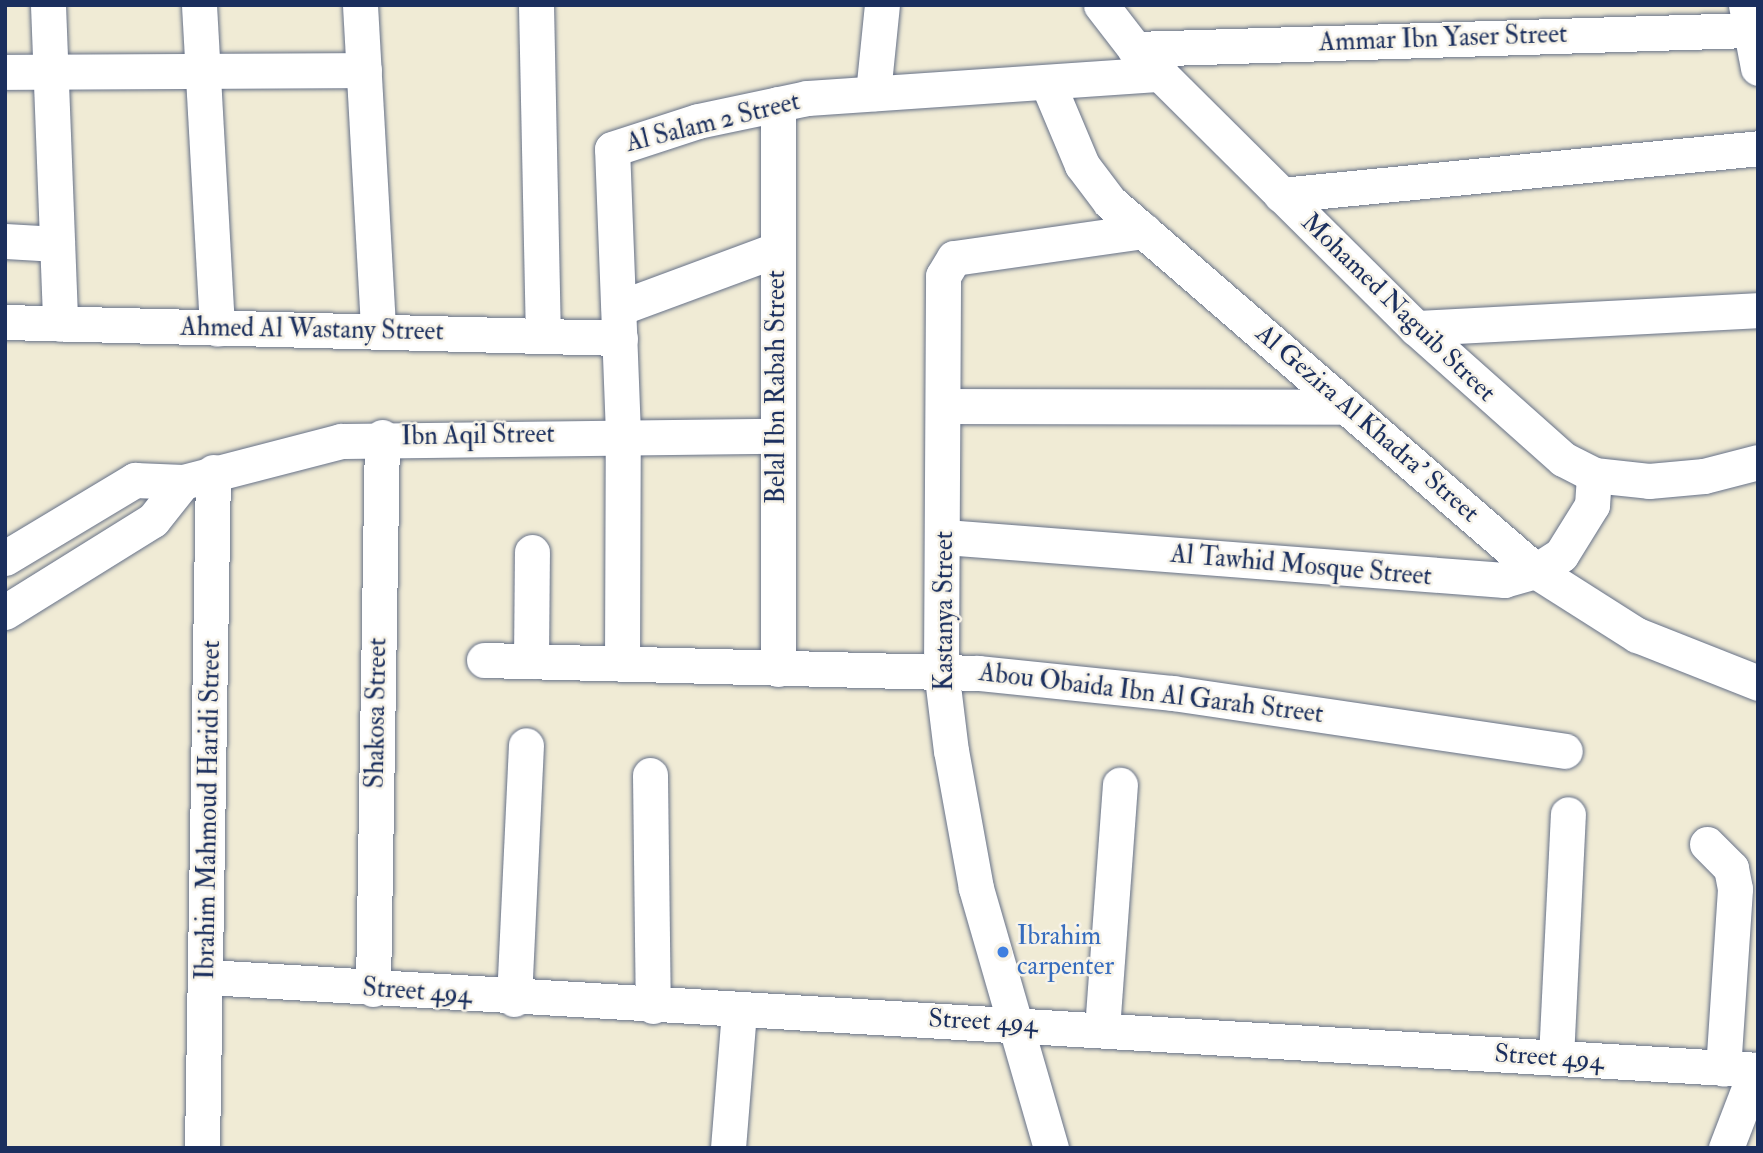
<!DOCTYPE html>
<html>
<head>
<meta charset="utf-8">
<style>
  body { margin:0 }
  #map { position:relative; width:1763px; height:1153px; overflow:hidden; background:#f0ebd5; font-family:"IM FELL Double Pica",serif }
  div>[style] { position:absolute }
  .roads { filter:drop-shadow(0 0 2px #667188) drop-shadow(0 0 2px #667188) }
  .minor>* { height:35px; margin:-17.5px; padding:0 17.5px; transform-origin:17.5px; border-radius:17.5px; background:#fff }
  .dots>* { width:19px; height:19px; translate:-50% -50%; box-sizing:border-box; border:4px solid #f7f3e8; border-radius:50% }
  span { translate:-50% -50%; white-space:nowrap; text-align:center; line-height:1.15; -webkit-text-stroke:5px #f7f3e8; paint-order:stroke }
  .street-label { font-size:26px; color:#1b2f5e }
  .shop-label { font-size:26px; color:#366cbe }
  .left { translate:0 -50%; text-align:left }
  .frame { position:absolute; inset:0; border:7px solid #1b2f5e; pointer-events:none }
</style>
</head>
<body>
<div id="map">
  <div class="roads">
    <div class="minor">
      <i style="left:48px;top:5px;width:319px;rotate:87.8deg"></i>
      <i style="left:199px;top:5px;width:324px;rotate:86.8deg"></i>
      <i style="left:360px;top:5px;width:327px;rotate:86.8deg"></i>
      <i style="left:536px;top:5px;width:331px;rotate:88.8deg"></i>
      <i style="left:1101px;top:5px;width:56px;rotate:52.3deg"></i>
      <i style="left:1135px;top:49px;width:396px;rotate:44.8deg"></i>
      <i style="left:1416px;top:328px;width:197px;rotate:41.7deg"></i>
      <i style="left:1563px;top:459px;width:35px;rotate:27deg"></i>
      <i style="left:1594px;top:475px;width:55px;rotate:6.2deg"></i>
      <i style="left:1649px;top:481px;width:55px;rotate:-5.2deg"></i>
      <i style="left:1704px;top:476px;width:56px;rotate:-14.5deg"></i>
      <i style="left:1746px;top:5px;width:64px;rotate:79.2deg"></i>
      <i style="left:1135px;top:49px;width:615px;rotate:-1.77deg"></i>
      <i style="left:5px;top:72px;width:359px;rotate:-0.3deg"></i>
      <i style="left:1048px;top:84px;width:88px;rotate:67.2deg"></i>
      <i style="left:1082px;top:165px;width:46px;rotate:52.9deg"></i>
      <i style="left:1110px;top:202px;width:564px;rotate:40.9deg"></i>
      <i style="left:1536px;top:571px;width:120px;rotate:32.4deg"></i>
      <i style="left:1637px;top:635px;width:130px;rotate:21.6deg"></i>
      <i style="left:873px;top:93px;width:88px;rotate:-84.2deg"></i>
      <i style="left:778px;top:104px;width:565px;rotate:90deg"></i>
      <i style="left:1281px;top:195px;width:479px;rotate:-5.6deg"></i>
      <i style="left:5px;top:241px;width:52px;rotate:3.3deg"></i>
      <i style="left:619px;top:308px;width:167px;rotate:-20.3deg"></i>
      <i style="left:5px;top:322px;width:615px;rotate:1.49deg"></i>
      <i style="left:1416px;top:328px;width:342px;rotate:-3deg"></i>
      <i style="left:944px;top:406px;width:402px;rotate:0.1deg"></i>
      <i style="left:945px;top:537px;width:561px;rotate:4.4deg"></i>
      <i style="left:1504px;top:580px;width:33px;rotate:-16deg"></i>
      <i style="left:1536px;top:571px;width:30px;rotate:-33deg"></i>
      <i style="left:1561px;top:555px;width:59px;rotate:-58.2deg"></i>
      <i style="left:1592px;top:505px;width:30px;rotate:-86deg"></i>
      <i style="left:5px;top:558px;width:152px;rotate:-31deg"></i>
      <i style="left:135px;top:480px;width:48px;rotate:2.4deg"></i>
      <i style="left:183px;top:482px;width:163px;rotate:-14.5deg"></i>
      <i style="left:341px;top:441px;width:437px;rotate:-0.7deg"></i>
      <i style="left:5px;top:612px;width:174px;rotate:-31.9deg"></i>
      <i style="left:153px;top:520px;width:48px;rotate:-51.7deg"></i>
      <i style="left:484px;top:660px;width:494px;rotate:1.5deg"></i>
      <i style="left:978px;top:673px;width:196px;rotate:5.9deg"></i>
      <i style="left:1173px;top:693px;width:396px;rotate:8.4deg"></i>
      <i style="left:531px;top:661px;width:109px;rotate:-89.5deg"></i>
      <i style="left:622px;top:664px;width:230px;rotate:-89.8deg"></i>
      <i style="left:623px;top:434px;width:285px;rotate:-92.2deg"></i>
      <i style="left:612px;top:149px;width:90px;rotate:-18deg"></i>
      <i style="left:698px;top:121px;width:111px;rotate:-11.9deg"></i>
      <i style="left:807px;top:98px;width:355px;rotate:-3.9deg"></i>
      <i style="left:650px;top:775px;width:231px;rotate:89.3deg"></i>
      <i style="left:1707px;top:844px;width:34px;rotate:45deg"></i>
      <i style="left:1731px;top:868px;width:21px;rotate:79deg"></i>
      <i style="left:1735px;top:889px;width:180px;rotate:93.8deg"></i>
      <i style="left:208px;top:977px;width:1553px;rotate:3.43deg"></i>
      <i style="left:373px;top:989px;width:552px;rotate:-89.07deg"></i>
      <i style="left:514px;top:999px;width:254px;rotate:-87.3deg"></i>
      <i style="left:1102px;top:1029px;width:245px;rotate:-85.8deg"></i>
      <i style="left:1556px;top:1058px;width:244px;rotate:-87.2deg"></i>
      <i style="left:202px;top:1148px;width:676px;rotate:-89.07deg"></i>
      <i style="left:728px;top:1148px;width:138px;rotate:-85.4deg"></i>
      <i style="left:1051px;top:1148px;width:271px;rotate:-106.1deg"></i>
      <i style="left:976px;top:888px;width:139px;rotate:-100.3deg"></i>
      <i style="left:951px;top:751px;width:82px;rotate:-97deg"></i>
      <i style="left:941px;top:670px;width:394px;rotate:-89.7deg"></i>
      <i style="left:943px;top:276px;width:21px;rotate:-59deg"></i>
      <i style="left:954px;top:258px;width:192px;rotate:-8.1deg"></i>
      <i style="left:1726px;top:1148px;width:84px;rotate:-69deg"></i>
    </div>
  </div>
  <div class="dots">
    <i style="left:1003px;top:952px;background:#3f7fe0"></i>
  </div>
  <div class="street-label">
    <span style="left:1443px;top:39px;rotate:-2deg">Ammar Ibn Yaser Street</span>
    <span style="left:713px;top:123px;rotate:-14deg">Al Salam 2 Street</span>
    <span style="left:1398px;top:308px;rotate:44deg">Mohamed Naguib Street</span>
    <span style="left:312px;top:330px;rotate:1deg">Ahmed Al Wastany Street</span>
    <span style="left:777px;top:387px;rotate:-90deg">Belal Ibn Rabah Street</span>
    <span style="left:1367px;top:424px;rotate:41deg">Al Gezira Al Khadra' Street</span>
    <span style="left:478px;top:436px;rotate:-1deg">Ibn Aqil Street</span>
    <span style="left:1301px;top:566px;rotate:5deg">Al Tawhid Mosque Street</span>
    <span style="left:945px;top:611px;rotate:-90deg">Kastanya Street</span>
    <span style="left:1151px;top:694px;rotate:7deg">Abou Obaida Ibn Al Garah Street</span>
    <span style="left:377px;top:713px;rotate:-89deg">Shakosa Street</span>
    <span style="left:209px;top:810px;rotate:-89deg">Ibrahim Mahmoud Haridi Street</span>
    <span style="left:417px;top:992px;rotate:4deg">Street 494</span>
    <span style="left:983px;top:1022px;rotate:3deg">Street 494</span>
    <span style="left:1549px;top:1058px;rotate:4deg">Street 494</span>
  </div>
  <div class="shop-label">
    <span class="left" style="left:1017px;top:952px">Ibrahim<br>carpenter</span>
  </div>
  <div class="frame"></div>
</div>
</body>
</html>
